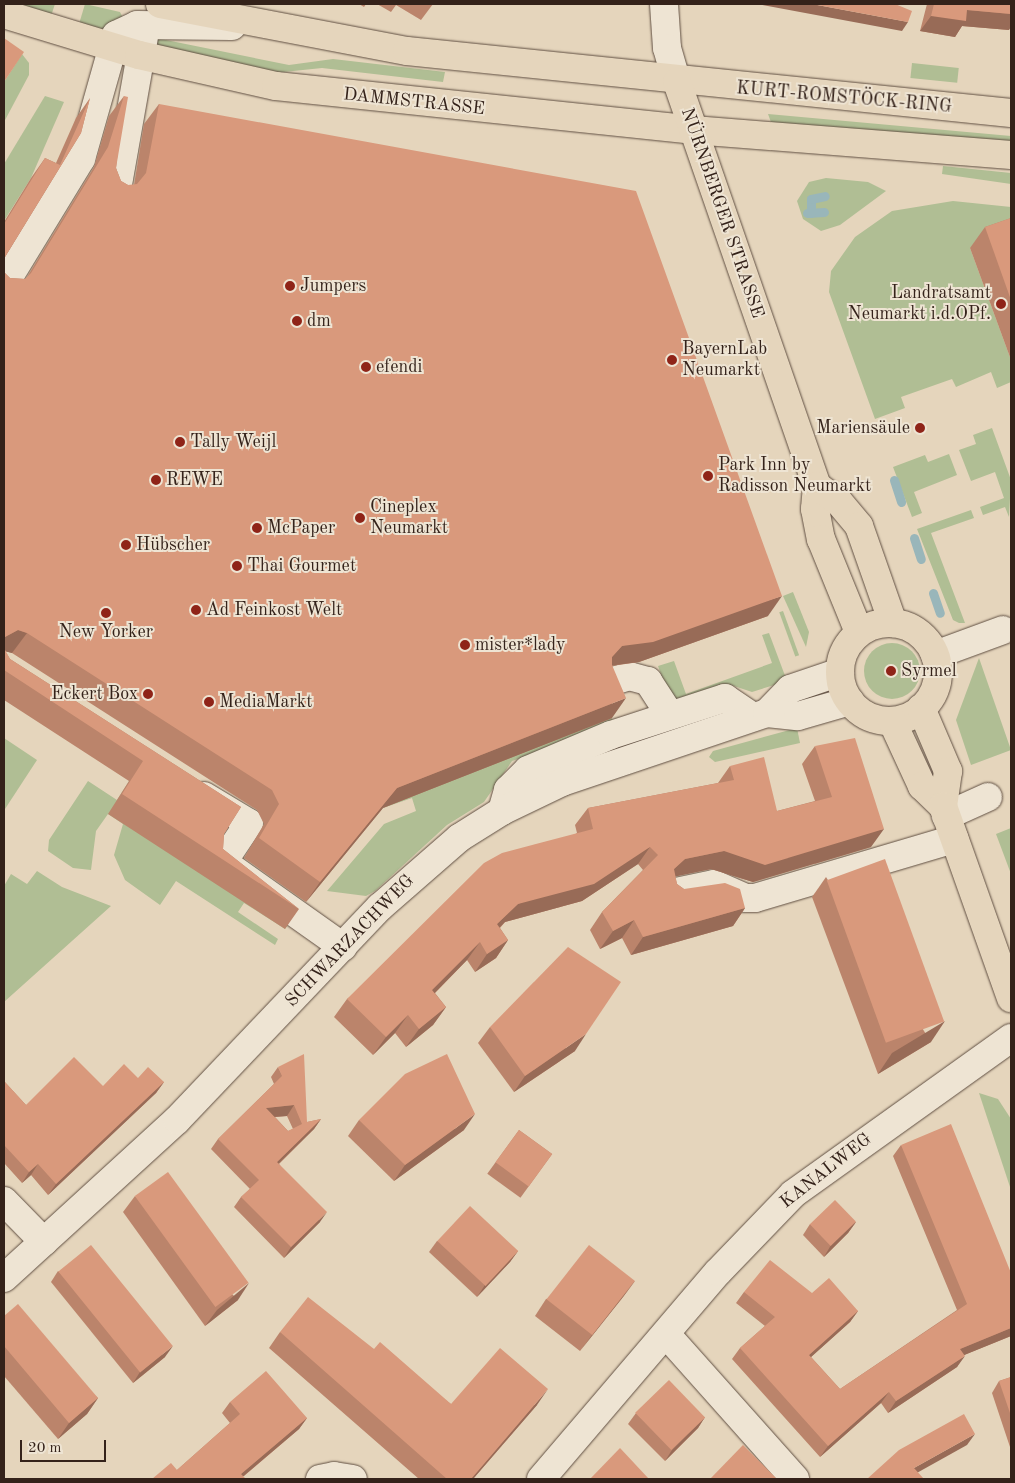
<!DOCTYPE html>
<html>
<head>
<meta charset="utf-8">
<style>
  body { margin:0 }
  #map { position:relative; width:1015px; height:1483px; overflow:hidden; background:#e5d5bc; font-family:"Old Standard TT",serif }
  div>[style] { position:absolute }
  .green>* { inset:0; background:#b0be94; transform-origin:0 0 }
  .round { border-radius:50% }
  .stream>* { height:9px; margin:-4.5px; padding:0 4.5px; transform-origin:4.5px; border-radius:4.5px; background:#99b6ba }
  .roads { filter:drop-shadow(0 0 1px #604f42) drop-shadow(0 0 1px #604f42) }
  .minor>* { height:28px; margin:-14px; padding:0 14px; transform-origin:14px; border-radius:14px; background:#eee4d3 }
  .major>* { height:28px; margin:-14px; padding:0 14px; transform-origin:14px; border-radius:14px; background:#e5d5bc }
  .major>.ring { margin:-14px; padding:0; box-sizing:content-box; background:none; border:28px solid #e5d5bc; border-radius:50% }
  .wall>* { inset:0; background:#bb846b; transform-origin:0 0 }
  .shaded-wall>* { inset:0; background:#986b57 }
  .building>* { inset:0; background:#d9997c; transform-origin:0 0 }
  .dots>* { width:14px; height:14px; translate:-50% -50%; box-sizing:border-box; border:2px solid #eee4d3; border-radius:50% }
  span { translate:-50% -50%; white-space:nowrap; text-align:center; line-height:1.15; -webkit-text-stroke:4px #eee4d3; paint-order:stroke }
  .street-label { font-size:18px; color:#34221a }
  .poi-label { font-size:18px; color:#34221a }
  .left { translate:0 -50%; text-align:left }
  .right { translate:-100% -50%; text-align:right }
  .frame { position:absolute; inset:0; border:5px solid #34221a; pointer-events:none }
  .scale { position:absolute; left:20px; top:1440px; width:86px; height:22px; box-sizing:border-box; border:2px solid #34221a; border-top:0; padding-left:6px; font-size:15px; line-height:18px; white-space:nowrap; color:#34221a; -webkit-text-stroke:4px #eee4d3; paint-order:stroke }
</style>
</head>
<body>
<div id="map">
  <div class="green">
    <i style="clip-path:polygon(16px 4px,55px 4px,51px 16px)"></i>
    <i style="clip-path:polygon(85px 4px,120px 12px,123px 18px,103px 30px,79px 24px)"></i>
    <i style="clip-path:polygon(156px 38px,289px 65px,333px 59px,445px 72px,443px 82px,322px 68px,274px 73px,155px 46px)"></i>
    <i style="clip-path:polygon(22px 54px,29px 63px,29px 75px,4px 122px,4px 82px)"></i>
    <i style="left:912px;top:63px;width:47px;height:15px;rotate:6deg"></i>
    <i style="clip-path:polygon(45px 96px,64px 102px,31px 178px,4px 221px,4px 164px)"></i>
    <i style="clip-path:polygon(768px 114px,1011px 136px,1011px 144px,772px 125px)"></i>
    <i style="clip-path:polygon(943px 166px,1011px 173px,1011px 184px,942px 174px)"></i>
    <i style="clip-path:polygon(826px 178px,868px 182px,886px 191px,840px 225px,821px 231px,803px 219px,797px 201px,809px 182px)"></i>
    <i style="clip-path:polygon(953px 201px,1011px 207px,1011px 233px,970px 248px,1011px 360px,1011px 382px,997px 388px,991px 372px,956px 387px,952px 379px,901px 397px,905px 408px,875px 419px,829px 292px,831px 271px,855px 237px,892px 211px)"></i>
    <i style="clip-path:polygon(992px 428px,1011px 480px,1009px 517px,1005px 507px,983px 515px,980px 507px,1004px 498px,995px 472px,971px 481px,959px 450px,976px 444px,973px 435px)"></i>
    <i style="clip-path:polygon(949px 454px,957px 475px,914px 492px,922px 513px,912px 517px,893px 467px,925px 455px,928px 462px)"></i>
    <i style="clip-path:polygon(971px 510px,974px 518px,931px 533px,965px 623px,959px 623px,953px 620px,917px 529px)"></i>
    <i style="clip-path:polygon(793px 592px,809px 632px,806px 647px,783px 596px)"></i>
    <i style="left:783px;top:611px;width:47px;height:4px;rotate:70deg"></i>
    <i style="clip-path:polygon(769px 633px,787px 681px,752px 692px,731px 685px,672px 706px,658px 666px,674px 661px,686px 694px,772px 663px,762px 635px)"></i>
    <i class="round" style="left:864px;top:643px;width:56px;height:56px"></i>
    <i style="clip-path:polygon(979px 658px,1011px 750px,971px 765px,956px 720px)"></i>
    <i style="clip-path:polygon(604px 694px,614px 725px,512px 761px,484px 802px,447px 825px,375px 891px,366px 896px,327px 891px,384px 824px,416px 811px,412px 798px,383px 808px)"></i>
    <i style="clip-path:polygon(797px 728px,800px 743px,715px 762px,709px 757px,713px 751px)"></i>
    <i style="clip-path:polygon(4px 738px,37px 760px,5px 809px,4px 808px)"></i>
    <i style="clip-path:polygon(88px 781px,117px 800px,129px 781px,295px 915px,285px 929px,244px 903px,238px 912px,278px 939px,275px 945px,176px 881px,160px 905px,125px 880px,114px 855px,123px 824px,108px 814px,96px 831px,91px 870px,73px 868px,48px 851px,49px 840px)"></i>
    <i style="clip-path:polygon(1011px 828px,1011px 874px,996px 834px)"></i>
    <i style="clip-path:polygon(37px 871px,62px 887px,111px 906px,4px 1002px,4px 886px,11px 874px,27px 884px)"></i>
    <i style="clip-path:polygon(979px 1093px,998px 1099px,1011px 1119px,1011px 1190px)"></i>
  </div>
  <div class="stream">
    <i style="left:807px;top:213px;width:17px;rotate:-3deg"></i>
    <i style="left:811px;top:213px;width:14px;rotate:-90deg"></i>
    <i style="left:811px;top:199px;width:14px;rotate:-12deg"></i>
    <i style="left:894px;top:480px;width:23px;rotate:72deg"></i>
    <i style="left:914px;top:538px;width:22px;rotate:72deg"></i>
    <i style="left:933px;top:593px;width:21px;rotate:71deg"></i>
  </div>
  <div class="roads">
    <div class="minor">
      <i style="left:664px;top:4px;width:44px;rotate:86.1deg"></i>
      <i style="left:667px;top:48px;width:35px;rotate:74deg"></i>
      <i style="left:117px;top:190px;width:161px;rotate:-80deg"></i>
      <i style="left:4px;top:285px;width:148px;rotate:-58.6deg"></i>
      <i style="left:81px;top:159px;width:129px;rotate:-74.2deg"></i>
      <i style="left:116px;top:35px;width:23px;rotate:-25deg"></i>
      <i style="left:137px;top:25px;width:95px;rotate:0.6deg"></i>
      <i style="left:935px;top:655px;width:72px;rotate:-20.2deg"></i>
      <i style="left:613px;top:681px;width:17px;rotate:-17deg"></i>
      <i style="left:629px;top:676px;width:20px;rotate:15deg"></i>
      <i style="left:648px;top:681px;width:40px;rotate:57.1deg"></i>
      <i style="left:767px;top:713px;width:33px;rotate:-46deg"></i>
      <i style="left:790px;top:689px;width:53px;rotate:-18.8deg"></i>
      <i style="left:204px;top:796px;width:52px;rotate:31deg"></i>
      <i style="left:249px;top:823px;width:47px;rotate:123.7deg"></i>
      <i style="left:223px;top:862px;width:147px;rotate:35.3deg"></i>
      <i style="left:502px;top:811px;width:22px;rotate:-74deg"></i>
      <i style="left:508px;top:790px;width:28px;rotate:-45deg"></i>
      <i style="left:528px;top:770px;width:90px;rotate:-22.9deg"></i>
      <i style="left:611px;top:735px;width:120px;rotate:-18deg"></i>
      <i style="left:725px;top:698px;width:34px;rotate:34deg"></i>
      <i style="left:946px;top:816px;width:46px;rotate:-24.3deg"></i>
      <i style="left:676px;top:892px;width:39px;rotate:-12deg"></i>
      <i style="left:714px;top:884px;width:34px;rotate:24deg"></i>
      <i style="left:745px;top:898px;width:10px"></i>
      <i style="left:755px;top:898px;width:208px;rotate:-16.5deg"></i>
      <i style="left:4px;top:1201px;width:57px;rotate:45.7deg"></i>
      <i style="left:4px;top:1278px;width:234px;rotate:-42.4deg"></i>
      <i style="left:177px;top:1120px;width:294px;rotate:-46.4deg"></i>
      <i style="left:380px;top:907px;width:105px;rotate:-41.1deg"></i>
      <i style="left:459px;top:838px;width:51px;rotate:-32.1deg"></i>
      <i style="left:502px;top:811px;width:67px;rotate:-25.8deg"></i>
      <i style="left:562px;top:782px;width:216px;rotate:-18.6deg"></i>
      <i style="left:767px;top:713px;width:31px;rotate:6deg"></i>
      <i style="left:798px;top:716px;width:54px;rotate:-16.1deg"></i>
      <i style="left:666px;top:1334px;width:194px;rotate:48.3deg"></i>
      <i style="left:320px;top:1479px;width:14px;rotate:-12deg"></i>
      <i style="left:334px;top:1476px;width:19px;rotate:9deg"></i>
      <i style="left:541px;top:1479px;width:272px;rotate:-49.5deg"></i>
      <i style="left:718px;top:1272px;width:108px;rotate:-46.1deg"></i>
      <i style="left:793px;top:1194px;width:268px;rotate:-35.6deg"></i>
    </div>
    <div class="major">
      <i style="left:160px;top:4px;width:251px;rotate:10.8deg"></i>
      <i style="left:407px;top:51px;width:607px;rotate:5.86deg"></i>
      <i style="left:4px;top:14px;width:141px;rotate:16.9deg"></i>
      <i style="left:139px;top:55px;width:140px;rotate:12.8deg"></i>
      <i style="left:276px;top:86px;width:419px;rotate:6deg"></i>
      <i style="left:693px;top:130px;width:319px;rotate:4.5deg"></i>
      <i style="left:677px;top:82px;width:428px;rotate:70.9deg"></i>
      <i style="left:817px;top:486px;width:23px;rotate:95deg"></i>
      <i style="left:815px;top:509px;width:31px;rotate:79deg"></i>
      <i style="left:821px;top:539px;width:100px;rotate:67.8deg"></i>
      <i style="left:817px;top:486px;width:27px;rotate:36deg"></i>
      <i style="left:839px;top:502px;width:31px;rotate:50deg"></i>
      <i style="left:859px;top:526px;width:103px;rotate:70.7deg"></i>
      <i class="ring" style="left:840px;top:623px;width:70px;height:70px"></i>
      <i style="left:921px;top:708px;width:69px;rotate:66.8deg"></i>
      <i style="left:948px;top:771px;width:35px;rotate:98deg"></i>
      <i style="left:892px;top:721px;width:72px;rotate:65.2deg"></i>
      <i style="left:922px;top:786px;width:29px;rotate:44deg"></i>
      <i style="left:943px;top:806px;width:204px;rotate:70.5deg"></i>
    </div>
  </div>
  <div class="wall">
    <i style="clip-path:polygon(359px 4px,366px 4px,364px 7px)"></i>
    <i style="clip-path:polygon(377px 4px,433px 4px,421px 20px,396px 5px,391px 12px)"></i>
    <i style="clip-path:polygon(927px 4px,1011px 4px,1009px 30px,962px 26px,955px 37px,920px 31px)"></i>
    <i style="clip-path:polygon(124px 96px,116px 168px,121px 181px,128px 185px,134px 185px,144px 124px,159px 104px,768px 616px,639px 662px,612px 666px,612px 718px,383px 808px,306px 902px,244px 858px,264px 824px,257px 810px,12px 653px,5px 651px,10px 659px,241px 807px,224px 834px,223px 849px,299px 909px,285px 929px,108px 814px,129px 781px,4px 700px,4px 222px,31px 178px,45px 158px,56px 163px,76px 118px,90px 98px,81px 133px,5px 257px,4px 272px,10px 278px,25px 279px,27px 277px,94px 167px,109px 116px)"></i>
    <i style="clip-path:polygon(1011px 218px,1011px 360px,970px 248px,985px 227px)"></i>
    <i style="clip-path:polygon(815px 746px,871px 847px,753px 882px,711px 869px,675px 876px,677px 884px,684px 889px,745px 908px,733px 926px,631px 955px,622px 938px,600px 949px,590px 930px,602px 912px,643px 870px,638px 864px,582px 901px,505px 922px,500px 928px,508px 940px,496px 958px,475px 972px,467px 960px,435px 993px,446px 1007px,433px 1025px,406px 1047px,395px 1033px,373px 1055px,334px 1017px,347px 999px,577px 833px,575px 825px,588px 808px,718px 783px,730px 766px,777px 811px,815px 801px,802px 764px)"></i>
    <i style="clip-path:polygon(826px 877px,931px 1042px,878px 1074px,812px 897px)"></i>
    <i style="clip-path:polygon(490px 1027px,575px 1051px,514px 1092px,478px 1043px)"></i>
    <i style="clip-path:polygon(evenodd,278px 1067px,307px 1122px,321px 1119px,314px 1129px,279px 1164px,320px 1222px,284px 1258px,234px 1207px,241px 1197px,250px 1189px,211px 1149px,218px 1139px,274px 1084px,271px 1077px,278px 1067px,287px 1116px,293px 1129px,288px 1131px,275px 1117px,287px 1116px)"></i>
    <i style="clip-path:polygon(138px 1078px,164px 1082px,156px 1093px,48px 1195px,31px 1175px,22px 1183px,4px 1163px,4px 1081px,26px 1105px)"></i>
    <i style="clip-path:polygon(359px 1120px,464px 1130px,394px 1181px,348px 1136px)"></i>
    <i style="left:519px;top:1130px;width:41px;height:54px;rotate:36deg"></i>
    <i style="clip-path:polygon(901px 1145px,1011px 1273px,1011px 1336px,964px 1355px,957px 1367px,888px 1413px,881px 1403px,820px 1457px,732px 1359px,740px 1348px,765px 1326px,736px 1303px,744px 1292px,812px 1293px,858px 1311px,850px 1322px,811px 1357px,840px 1389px,957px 1310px,893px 1156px)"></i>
    <i style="clip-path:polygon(135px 1196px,238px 1300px,205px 1326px,123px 1212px)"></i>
    <i style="clip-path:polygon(856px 1222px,848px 1233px,824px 1257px,803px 1235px,810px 1224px)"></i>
    <i style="clip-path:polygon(437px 1241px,518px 1251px,510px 1262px,477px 1297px,429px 1252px)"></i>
    <i style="clip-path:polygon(58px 1271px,165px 1357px,133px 1383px,51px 1282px)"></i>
    <i style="clip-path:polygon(635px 1281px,623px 1297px,580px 1351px,535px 1316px,546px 1299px)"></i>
    <i style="clip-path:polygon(4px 1316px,98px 1398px,87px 1414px,58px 1439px,4px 1376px)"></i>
    <i style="clip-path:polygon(280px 1332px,374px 1349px,451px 1404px,537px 1405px,473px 1479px,419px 1479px,269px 1348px)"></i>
    <i style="clip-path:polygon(1011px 1377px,1011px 1450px,992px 1393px,999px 1381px)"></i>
    <i style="clip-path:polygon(230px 1402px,307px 1418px,299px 1429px,244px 1476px,177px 1470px,230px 1423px,222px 1413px)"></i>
    <i style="clip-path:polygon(636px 1413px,705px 1417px,698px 1428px,665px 1461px,628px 1424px)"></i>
  </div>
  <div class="shaded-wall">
    <i style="clip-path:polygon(757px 4px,812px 4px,908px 22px,902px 31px)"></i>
    <i style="clip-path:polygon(967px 10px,1011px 14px,1011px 27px,1009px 30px,962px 26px,955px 37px,920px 31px,931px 16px)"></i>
    <i style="clip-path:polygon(782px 596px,768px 616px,639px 662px,608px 666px,612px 657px,622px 646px)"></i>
    <i style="clip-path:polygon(18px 630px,27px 633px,12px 653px,4px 651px,4px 639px,5px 637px)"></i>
    <i style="clip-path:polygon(626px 698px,612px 718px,383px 808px,306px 902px,320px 882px,397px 788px)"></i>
    <i style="clip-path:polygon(884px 829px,871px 847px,753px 882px,711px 869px,673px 877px,674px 869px,685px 859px,724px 851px)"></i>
    <i style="clip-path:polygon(650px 847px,638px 864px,582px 901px,505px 922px,485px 942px,497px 924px,518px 904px)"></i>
    <i style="clip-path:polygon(745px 908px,733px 926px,631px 955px,643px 937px)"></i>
    <i style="clip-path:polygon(634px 920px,622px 938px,600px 949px,613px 931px)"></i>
    <i style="clip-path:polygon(508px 940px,496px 958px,475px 972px,487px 954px)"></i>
    <i style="clip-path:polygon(480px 942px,467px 960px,420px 1008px,432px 990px)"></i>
    <i style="clip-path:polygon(446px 1007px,433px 1025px,406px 1047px,419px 1029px)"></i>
    <i style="clip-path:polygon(408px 1015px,395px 1033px,373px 1055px,386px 1037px)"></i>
    <i style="clip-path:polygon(945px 1021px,931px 1042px,878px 1074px,892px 1053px)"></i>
    <i style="clip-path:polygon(586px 1034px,575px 1051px,514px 1092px,525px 1076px)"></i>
    <i style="clip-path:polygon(164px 1082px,156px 1093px,48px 1195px,56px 1184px)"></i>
    <i style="clip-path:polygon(294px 1105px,287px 1116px,259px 1118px,266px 1108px)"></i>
    <i style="clip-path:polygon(475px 1114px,464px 1130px,394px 1181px,405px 1165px)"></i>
    <i style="clip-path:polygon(321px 1119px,314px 1129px,270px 1172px,277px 1162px)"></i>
    <i style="clip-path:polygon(38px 1164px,31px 1175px,22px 1183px,29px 1172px)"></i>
    <i style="clip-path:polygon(327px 1212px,320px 1222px,284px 1258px,291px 1247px)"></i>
    <i style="clip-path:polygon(856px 1222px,848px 1233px,824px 1257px,831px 1245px)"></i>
    <i style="clip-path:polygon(518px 1251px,510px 1262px,477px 1297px,485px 1285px)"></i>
    <i style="clip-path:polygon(635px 1281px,623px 1297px,580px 1351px,592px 1335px)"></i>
    <i style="clip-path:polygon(249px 1283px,238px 1300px,205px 1326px,217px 1310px)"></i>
    <i style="clip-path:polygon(858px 1311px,850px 1322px,801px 1366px,809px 1355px)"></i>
    <i style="clip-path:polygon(1011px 1328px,1011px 1336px,952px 1360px,960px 1349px)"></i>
    <i style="clip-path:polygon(173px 1346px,165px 1357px,133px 1383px,140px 1372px)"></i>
    <i style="clip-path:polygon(965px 1356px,957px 1367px,888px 1413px,896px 1401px)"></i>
    <i style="clip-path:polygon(548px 1389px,537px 1405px,473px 1479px,471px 1479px)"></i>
    <i style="clip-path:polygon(889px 1392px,881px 1403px,820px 1457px,828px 1446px)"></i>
    <i style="clip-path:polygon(98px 1398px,87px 1414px,58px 1439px,69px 1423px)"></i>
    <i style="clip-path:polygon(705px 1417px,698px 1428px,665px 1461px,672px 1450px)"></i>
    <i style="clip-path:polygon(307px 1418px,299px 1429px,240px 1479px,241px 1474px)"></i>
    <i style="clip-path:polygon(975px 1434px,967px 1445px,906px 1479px,914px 1468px)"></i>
  </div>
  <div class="building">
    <i style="clip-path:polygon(812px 4px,895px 4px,912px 11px,908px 22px)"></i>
    <i style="clip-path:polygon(934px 4px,1011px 4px,1011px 14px,967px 10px,966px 21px,931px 16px)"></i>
    <i style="clip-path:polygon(4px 38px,24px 52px,4px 82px)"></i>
    <i style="clip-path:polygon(124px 96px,128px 97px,116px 168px,121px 181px,128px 185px,137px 184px,146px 173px,159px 104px,636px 191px,782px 596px,653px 642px,622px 646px,612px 657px,612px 665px,626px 698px,397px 788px,320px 882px,259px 838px,279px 804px,272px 790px,27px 633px,18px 630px,5px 637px,4px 642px,4px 224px,45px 158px,60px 165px,90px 98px,81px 133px,5px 257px,4px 272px,10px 278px,25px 279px,31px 273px,108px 147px)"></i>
    <i style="clip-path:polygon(1011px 218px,1011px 300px,985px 227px)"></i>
    <i style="clip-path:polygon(4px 648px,10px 659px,241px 807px,224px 834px,223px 849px,299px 909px,122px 794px,143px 761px,4px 670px)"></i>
    <i style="clip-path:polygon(855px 738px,884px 829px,765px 865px,724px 851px,685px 859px,674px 869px,677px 884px,684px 889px,725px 883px,740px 889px,745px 908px,643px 937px,634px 920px,613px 931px,602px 912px,658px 855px,650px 847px,594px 884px,518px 904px,497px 924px,508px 940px,487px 954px,480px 942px,432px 990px,446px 1007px,419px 1029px,408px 1015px,386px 1037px,347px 999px,484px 863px,502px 853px,593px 829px,588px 808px,734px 780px,730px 766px,764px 757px,777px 811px,832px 797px,815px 746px)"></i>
    <i style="left:885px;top:859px;width:173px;height:62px;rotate:70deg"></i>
    <i style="clip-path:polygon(568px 947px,621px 982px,586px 1034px,525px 1076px,490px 1027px)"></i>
    <i style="clip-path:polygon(evenodd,304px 1054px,307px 1122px,321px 1119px,277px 1162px,327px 1212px,291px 1247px,241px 1197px,259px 1180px,218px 1139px,282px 1076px,278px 1067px,304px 1054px,294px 1105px,302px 1124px,288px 1131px,266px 1108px,294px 1105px)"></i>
    <i style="clip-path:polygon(447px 1054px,475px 1114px,405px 1165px,359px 1120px,405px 1074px)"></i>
    <i style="clip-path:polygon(74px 1057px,103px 1086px,124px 1064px,138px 1078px,148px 1067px,164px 1082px,56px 1184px,38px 1164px,29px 1172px,4px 1145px,4px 1081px,26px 1105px)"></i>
    <i style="clip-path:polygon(951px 1124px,1011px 1273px,1011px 1328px,960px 1349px,965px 1356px,896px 1401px,889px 1392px,828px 1446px,740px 1348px,775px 1317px,744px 1292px,770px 1260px,812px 1293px,829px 1278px,858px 1311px,809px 1355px,840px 1389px,967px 1304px,901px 1145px)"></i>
    <i style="left:519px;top:1130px;width:41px;height:40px;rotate:36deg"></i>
    <i style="left:168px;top:1172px;width:137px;height:41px;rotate:54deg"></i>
    <i style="left:835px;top:1200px;width:30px;height:35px;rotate:46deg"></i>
    <i style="left:470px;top:1206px;width:66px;height:48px;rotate:43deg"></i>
    <i style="left:91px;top:1245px;width:130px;height:42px;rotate:51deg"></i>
    <i style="left:589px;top:1245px;width:58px;height:69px;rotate:38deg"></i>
    <i style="clip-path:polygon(308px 1297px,374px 1349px,380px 1342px,451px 1404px,500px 1348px,548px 1389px,471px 1479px,447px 1479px,280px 1332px)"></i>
    <i style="clip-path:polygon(18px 1304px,98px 1398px,69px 1423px,4px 1346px,4px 1316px)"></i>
    <i style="clip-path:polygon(266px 1371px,307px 1418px,241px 1474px,246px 1479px,152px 1479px,171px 1463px,177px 1470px,240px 1414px,230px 1402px)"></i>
    <i style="clip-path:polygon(1011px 1377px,1011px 1416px,999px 1381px)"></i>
    <i style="left:669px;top:1380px;width:52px;height:47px;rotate:46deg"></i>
    <i style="clip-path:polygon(964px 1414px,975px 1434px,914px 1468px,924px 1479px,867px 1479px,899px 1450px)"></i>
    <i style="clip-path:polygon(743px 1445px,777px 1479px,710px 1479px)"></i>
    <i style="clip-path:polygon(620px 1448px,649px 1479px,590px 1479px)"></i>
  </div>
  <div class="dots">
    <i style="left:290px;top:286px;background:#8f2418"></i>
    <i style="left:1001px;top:304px;background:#8f2418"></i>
    <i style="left:297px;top:321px;background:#8f2418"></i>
    <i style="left:672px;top:360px;background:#8f2418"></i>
    <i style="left:366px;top:367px;background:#8f2418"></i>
    <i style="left:920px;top:428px;background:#8f2418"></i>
    <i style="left:180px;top:442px;background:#8f2418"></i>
    <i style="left:708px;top:476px;background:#8f2418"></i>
    <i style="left:156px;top:480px;background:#8f2418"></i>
    <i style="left:360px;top:518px;background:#8f2418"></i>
    <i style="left:257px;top:528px;background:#8f2418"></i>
    <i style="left:126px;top:545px;background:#8f2418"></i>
    <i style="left:237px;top:566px;background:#8f2418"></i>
    <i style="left:196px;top:610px;background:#8f2418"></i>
    <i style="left:106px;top:613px;background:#8f2418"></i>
    <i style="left:465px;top:645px;background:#8f2418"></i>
    <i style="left:891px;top:671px;background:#8f2418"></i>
    <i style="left:148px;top:694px;background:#8f2418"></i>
    <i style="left:209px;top:702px;background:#8f2418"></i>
  </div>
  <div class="street-label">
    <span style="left:844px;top:98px;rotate:5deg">KURT-ROMSTÖCK-RING</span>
    <span style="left:414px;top:102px;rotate:6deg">DAMMSTRASSE</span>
    <span style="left:722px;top:213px;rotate:71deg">NÜRNBERGER STRASSE</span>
    <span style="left:350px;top:941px;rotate:-46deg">SCHWARZACHWEG</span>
    <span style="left:826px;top:1171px;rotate:-38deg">KANALWEG</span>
  </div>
  <div class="poi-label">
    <span class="left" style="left:300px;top:286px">Jumpers</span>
    <span class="right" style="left:991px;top:304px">Landratsamt<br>Neumarkt i.d.OPf.</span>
    <span class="left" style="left:307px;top:321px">dm</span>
    <span class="left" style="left:682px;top:360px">BayernLab<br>Neumarkt</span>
    <span class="left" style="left:376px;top:367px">efendi</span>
    <span class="right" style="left:910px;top:428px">Mariensäule</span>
    <span class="left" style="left:190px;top:442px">Tally Weijl</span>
    <span class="left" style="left:718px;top:476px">Park Inn by<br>Radisson Neumarkt</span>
    <span class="left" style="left:166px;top:480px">REWE</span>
    <span class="left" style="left:370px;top:518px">Cineplex<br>Neumarkt</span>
    <span class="left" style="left:267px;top:528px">McPaper</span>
    <span class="left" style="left:136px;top:545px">Hübscher</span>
    <span class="left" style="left:247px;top:566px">Thai Gourmet</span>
    <span class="left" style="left:206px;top:610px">Ad Feinkost Welt</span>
    <span style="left:106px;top:632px">New Yorker</span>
    <span class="left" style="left:475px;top:645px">mister*lady</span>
    <span class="left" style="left:901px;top:671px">Syrmel</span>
    <span class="right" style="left:138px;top:694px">Eckert Box</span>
    <span class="left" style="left:219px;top:702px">MediaMarkt</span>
  </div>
  <div class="frame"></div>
  <div class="scale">20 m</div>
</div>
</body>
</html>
